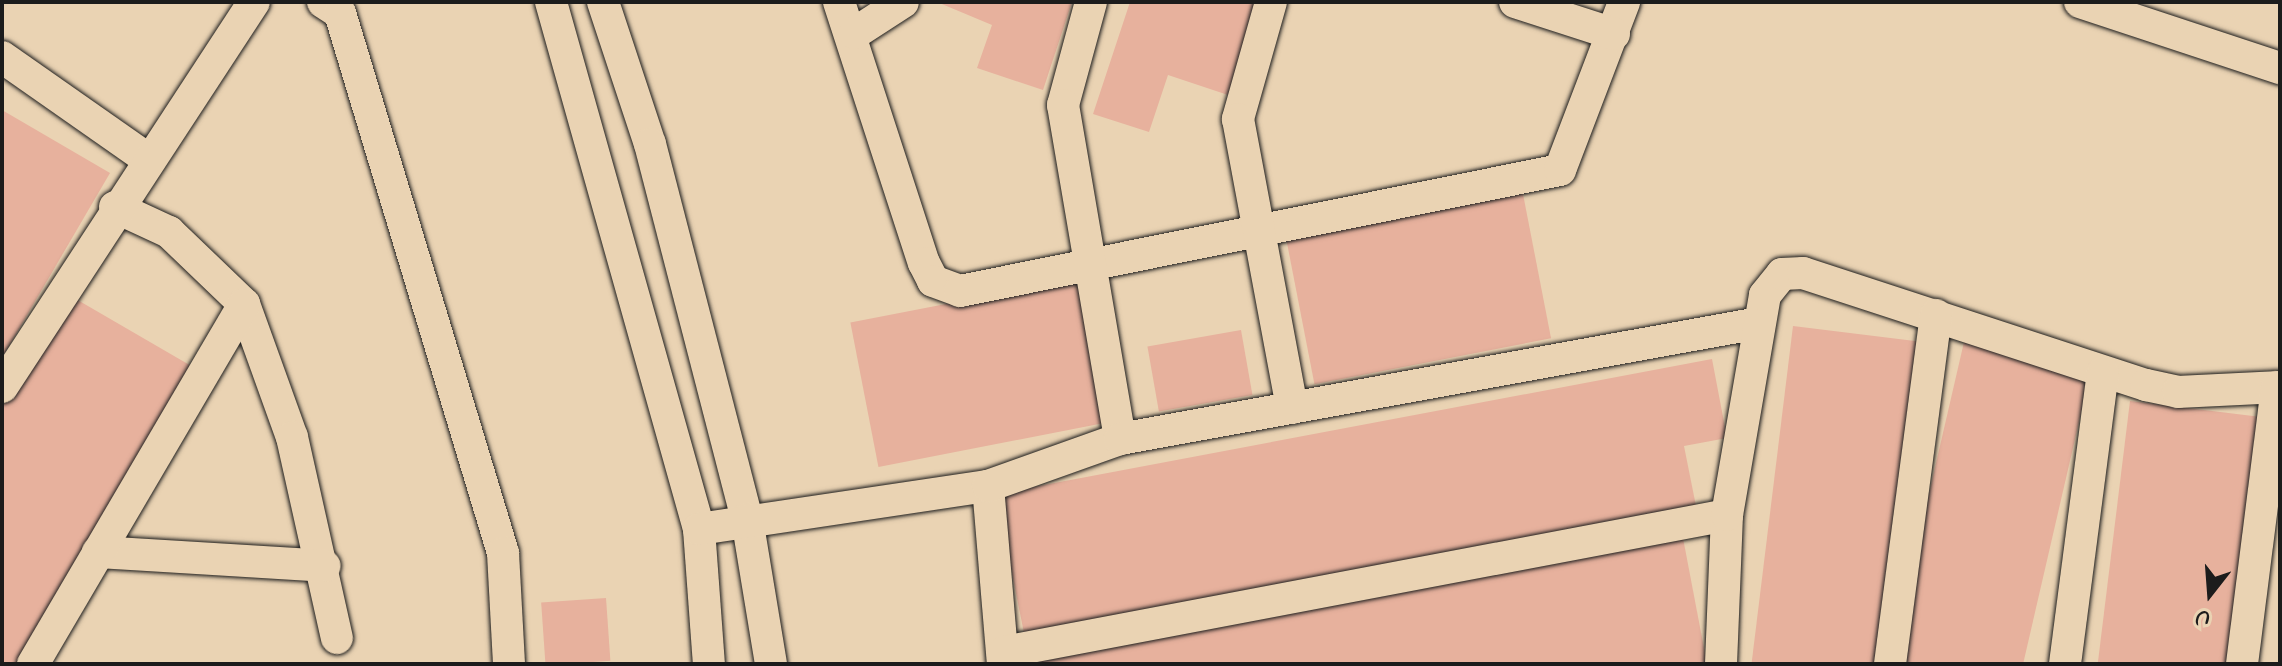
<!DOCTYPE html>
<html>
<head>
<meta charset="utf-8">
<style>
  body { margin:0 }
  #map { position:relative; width:2282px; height:666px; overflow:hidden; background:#ead3b3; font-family:Mynerve,sans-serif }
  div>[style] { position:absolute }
  .building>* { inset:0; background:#e7b19d; transform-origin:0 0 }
  .roads { filter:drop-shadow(0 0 2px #1c1c1c) drop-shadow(0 0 2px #1c1c1c) }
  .minor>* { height:32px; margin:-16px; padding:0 16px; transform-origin:16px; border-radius:16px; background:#ead3b3 }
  span { translate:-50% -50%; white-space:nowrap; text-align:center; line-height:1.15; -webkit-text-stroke:6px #ead3b3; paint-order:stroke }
  .frame { position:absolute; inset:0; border:4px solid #1c1c1c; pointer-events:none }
  .north { position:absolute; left:2170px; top:554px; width:80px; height:80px; -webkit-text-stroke:6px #ead3b3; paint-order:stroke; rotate:197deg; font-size:22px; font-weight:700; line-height:32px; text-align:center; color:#1c1c1c }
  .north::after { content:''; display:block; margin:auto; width:28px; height:36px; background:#1c1c1c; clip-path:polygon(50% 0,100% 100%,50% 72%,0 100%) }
</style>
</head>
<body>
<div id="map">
  <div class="building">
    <i style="clip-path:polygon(937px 2px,1072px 2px,1043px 90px,977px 68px,992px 25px)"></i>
    <i style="clip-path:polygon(1130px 2px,1265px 2px,1234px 97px,1168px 75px,1149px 132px,1093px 114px)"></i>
    <i style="clip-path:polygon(2px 110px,110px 173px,2px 358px)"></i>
    <i style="left:1523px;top:194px;width:147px;height:241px;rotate:79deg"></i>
    <i style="left:1085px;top:277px;width:147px;height:239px;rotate:79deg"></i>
    <i style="clip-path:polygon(69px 295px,193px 367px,19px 664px,2px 664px,2px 408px)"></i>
    <i style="left:1793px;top:326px;width:131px;height:340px;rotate:7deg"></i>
    <i style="left:1241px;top:330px;width:66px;height:95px;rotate:80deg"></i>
    <i style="left:1964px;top:342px;width:130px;height:324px;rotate:13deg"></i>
    <i style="clip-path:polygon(1712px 359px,1727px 438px,1684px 446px,1697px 511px,1025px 638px,996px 494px)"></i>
    <i style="left:2130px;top:401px;width:130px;height:265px;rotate:7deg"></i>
    <i style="clip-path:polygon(1683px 538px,1707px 664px,1027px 664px)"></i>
    <i style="left:606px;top:598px;width:63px;height:65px;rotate:86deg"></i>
  </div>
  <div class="roads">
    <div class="minor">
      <i style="left:323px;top:2px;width:20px;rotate:33deg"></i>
      <i style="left:340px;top:13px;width:564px;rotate:73.2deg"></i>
      <i style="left:503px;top:553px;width:111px;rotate:86.9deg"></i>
      <i style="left:551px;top:2px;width:547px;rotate:74.31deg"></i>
      <i style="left:699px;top:529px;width:135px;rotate:85.8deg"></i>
      <i style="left:603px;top:2px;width:150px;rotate:71.7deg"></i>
      <i style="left:650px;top:144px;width:387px;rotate:75.5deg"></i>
      <i style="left:747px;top:519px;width:147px;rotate:80.6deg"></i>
      <i style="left:839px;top:2px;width:274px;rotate:72deg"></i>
      <i style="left:924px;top:263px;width:20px;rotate:63deg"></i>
      <i style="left:933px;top:281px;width:29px;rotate:20deg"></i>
      <i style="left:960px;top:291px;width:612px;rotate:-11.4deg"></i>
      <i style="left:1560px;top:170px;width:180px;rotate:-69.1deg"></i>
      <i style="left:1091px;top:2px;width:107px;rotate:105.2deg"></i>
      <i style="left:1063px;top:105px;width:339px;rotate:80.3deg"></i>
      <i style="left:1271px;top:2px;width:122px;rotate:105.8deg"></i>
      <i style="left:1238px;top:119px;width:294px;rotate:79.4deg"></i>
      <i style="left:1515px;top:2px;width:104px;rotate:17.9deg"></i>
      <i style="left:2080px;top:2px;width:211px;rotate:18.3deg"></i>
      <i style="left:855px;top:33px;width:57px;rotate:-32.9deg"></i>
      <i style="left:2px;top:57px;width:179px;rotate:35deg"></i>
      <i style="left:115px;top:207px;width:60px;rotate:24.8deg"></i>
      <i style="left:169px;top:232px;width:104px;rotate:43.8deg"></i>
      <i style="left:244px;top:304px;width:141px;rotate:70.2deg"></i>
      <i style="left:292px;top:437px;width:206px;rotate:77.4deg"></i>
      <i style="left:2px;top:387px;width:460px;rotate:-56.8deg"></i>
      <i style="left:988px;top:486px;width:179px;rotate:85.2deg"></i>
      <i style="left:699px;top:529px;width:292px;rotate:-8.5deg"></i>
      <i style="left:988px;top:486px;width:140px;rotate:-19.6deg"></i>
      <i style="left:1120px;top:439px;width:649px;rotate:-10.29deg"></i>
      <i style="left:98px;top:552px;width:227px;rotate:3.5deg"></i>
      <i style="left:1004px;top:652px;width:736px;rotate:-10.73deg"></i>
      <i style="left:33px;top:664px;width:417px;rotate:-59.6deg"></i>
      <i style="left:1721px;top:664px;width:149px;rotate:-87.7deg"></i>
      <i style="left:1727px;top:515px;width:223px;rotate:-80.2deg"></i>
      <i style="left:1765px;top:295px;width:27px;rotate:-51deg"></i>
      <i style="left:1782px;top:274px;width:21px;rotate:-3deg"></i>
      <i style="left:1803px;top:273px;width:361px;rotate:18.1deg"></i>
      <i style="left:2146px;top:385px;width:33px;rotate:12deg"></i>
      <i style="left:2178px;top:392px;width:102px;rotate:-2.8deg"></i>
      <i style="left:1890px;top:664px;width:352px;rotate:-82.5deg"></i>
      <i style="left:2065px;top:664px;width:294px;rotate:-82.6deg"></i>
      <i style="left:2242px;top:664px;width:279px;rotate:-82.8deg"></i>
    </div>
  </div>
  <div class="frame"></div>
  <div class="north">U</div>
</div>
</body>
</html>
